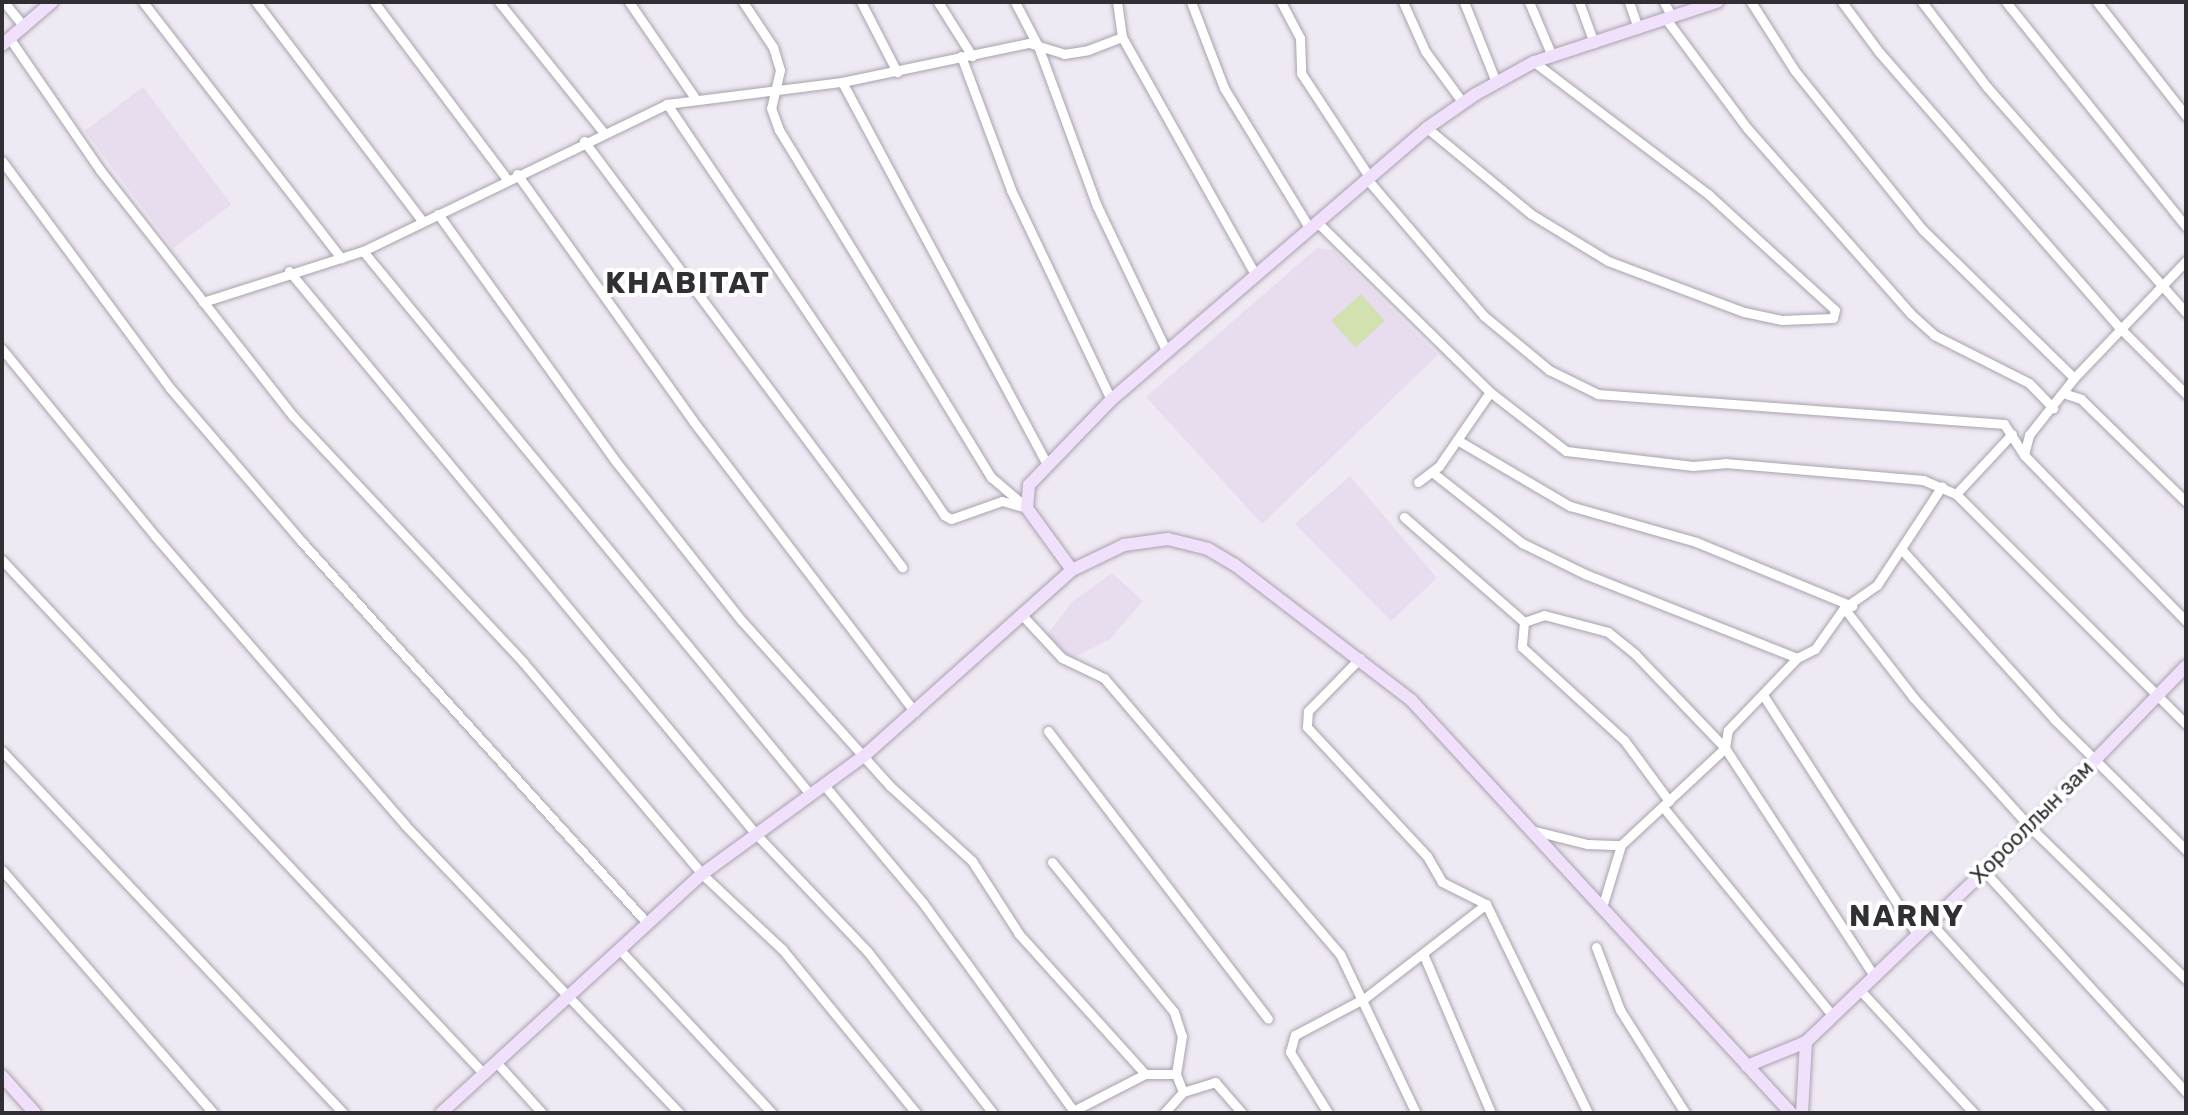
<!DOCTYPE html>
<html>
<head>
<meta charset="utf-8">
<style>
  body { margin:0 }
  #map { position:relative; width:2188px; height:1115px; overflow:hidden; background:#efe9f4; font-family:Rubik,sans-serif }
  div>[style] { position:absolute }
  .built>* { inset:0; background:#e7ddef; transform-origin:0 0 }
  .green>* { inset:0; background:#d3e0af; transform-origin:0 0 }
  .roads { filter:drop-shadow(0 0 2px #a8a2ad) drop-shadow(0 0 2px #a8a2ad) }
  .street>* { height:9px; margin:-4.5px; padding:0 4.5px; transform-origin:4.5px; border-radius:4.5px; background:#fff }
  .secondary>* { height:12px; margin:-6px; padding:0 6px; transform-origin:6px; border-radius:6px; background:#f1e0fb }
  span { translate:-50% -50%; white-space:nowrap; text-align:center; line-height:1.15; -webkit-text-stroke:8px #fff; paint-order:stroke }
  .street-label { font-size:22px; color:#312f33 }
  .district-label { font-size:30px; color:#312f33; font-weight:700; letter-spacing:2px }
  .frame { position:absolute; inset:0; border:4px solid #312f33; pointer-events:none }
</style>
</head>
<body>
<div id="map">
  <div class="built">
    <i style="left:143px;top:87px;width:147px;height:73px;rotate:53deg"></i>
    <i style="clip-path:polygon(1317px 248px,1333px 250px,1438px 355px,1262px 524px,1146px 397px)"></i>
    <i style="clip-path:polygon(1350px 476px,1437px 578px,1391px 621px,1295px 524px)"></i>
    <i style="clip-path:polygon(1112px 573px,1143px 601px,1109px 640px,1071px 659px,1046px 636px,1072px 602px)"></i>
  </div>
  <div class="green">
    <i style="left:1361px;top:294px;width:36px;height:40px;rotate:48deg"></i>
  </div>
  <div class="roads">
    <div class="street">
      <i style="left:4px;top:2px;width:32px;rotate:51deg"></i>
      <i style="left:143px;top:2px;width:324px;rotate:52.3deg"></i>
      <i style="left:256px;top:2px;width:275px;rotate:52.8deg"></i>
      <i style="left:374px;top:2px;width:221px;rotate:53.1deg"></i>
      <i style="left:499px;top:2px;width:166px;rotate:51.3deg"></i>
      <i style="left:629px;top:2px;width:116px;rotate:55.5deg"></i>
      <i style="left:743px;top:2px;width:54px;rotate:56.3deg"></i>
      <i style="left:773px;top:47px;width:24px;rotate:73deg"></i>
      <i style="left:780px;top:70px;width:39px;rotate:103deg"></i>
      <i style="left:771px;top:108px;width:23px;rotate:70deg"></i>
      <i style="left:779px;top:130px;width:407px;rotate:58.6deg"></i>
      <i style="left:991px;top:477px;width:48px;rotate:40.7deg"></i>
      <i style="left:861px;top:2px;width:79px;rotate:62.8deg"></i>
      <i style="left:938px;top:2px;width:64px;rotate:57.8deg"></i>
      <i style="left:1015px;top:2px;width:50px;rotate:62.4deg"></i>
      <i style="left:1038px;top:46px;width:171px;rotate:69.8deg"></i>
      <i style="left:1097px;top:206px;width:162px;rotate:64.4deg"></i>
      <i style="left:1191px;top:2px;width:92px;rotate:69deg"></i>
      <i style="left:1224px;top:88px;width:165px;rotate:58.6deg"></i>
      <i style="left:1281px;top:2px;width:41px;rotate:62.2deg"></i>
      <i style="left:1300px;top:38px;width:35px;rotate:88deg"></i>
      <i style="left:1301px;top:73px;width:126px;rotate:56.7deg"></i>
      <i style="left:1403px;top:2px;width:54px;rotate:65.8deg"></i>
      <i style="left:1425px;top:51px;width:64px;rotate:53.8deg"></i>
      <i style="left:1464px;top:2px;width:86px;rotate:68.2deg"></i>
      <i style="left:1529px;top:2px;width:59px;rotate:66.9deg"></i>
      <i style="left:1579px;top:2px;width:44px;rotate:69.9deg"></i>
      <i style="left:1629px;top:2px;width:28px;rotate:71deg"></i>
      <i style="left:1664px;top:2px;width:17px;rotate:62deg"></i>
      <i style="left:1751px;top:2px;width:82px;rotate:57.5deg"></i>
      <i style="left:1795px;top:71px;width:204px;rotate:51.2deg"></i>
      <i style="left:1923px;top:230px;width:211px;rotate:44.4deg"></i>
      <i style="left:1842px;top:2px;width:62px;rotate:53.5deg"></i>
      <i style="left:1879px;top:52px;width:365px;rotate:48.9deg"></i>
      <i style="left:2119px;top:327px;width:95px;rotate:45deg"></i>
      <i style="left:1922px;top:2px;width:107px;rotate:52.6deg"></i>
      <i style="left:1987px;top:87px;width:301px;rotate:48.6deg"></i>
      <i style="left:2006px;top:2px;width:288px;rotate:51.3deg"></i>
      <i style="left:2097px;top:2px;width:145px;rotate:52deg"></i>
      <i style="left:1666px;top:19px;width:136px;rotate:53.4deg"></i>
      <i style="left:1747px;top:128px;width:248px;rotate:48.6deg"></i>
      <i style="left:1911px;top:314px;width:31px;rotate:42deg"></i>
      <i style="left:1934px;top:335px;width:106px;rotate:26.8deg"></i>
      <i style="left:2029px;top:383px;width:35px;rotate:46deg"></i>
      <i style="left:1122px;top:37px;width:274px;rotate:60.7deg"></i>
      <i style="left:10px;top:39px;width:159px;rotate:55.5deg"></i>
      <i style="left:100px;top:170px;width:313px;rotate:51.9deg"></i>
      <i style="left:293px;top:416px;width:337px;rotate:46.9deg"></i>
      <i style="left:523px;top:662px;width:277px;rotate:49.8deg"></i>
      <i style="left:702px;top:874px;width:110px;rotate:43.2deg"></i>
      <i style="left:782px;top:949px;width:212px;rotate:50.7deg"></i>
      <i style="left:961px;top:56px;width:143px;rotate:69.5deg"></i>
      <i style="left:1011px;top:190px;width:233px;rotate:64.5deg"></i>
      <i style="left:842px;top:82px;width:434px;rotate:61.8deg"></i>
      <i style="left:667px;top:104px;width:496px;rotate:56deg"></i>
      <i style="left:944px;top:515px;width:8px;rotate:30deg"></i>
      <i style="left:951px;top:519px;width:54px;rotate:-19.4deg"></i>
      <i style="left:1002px;top:501px;width:19px;rotate:16deg"></i>
      <i style="left:1427px;top:128px;width:135px;rotate:39.6deg"></i>
      <i style="left:1531px;top:214px;width:90px;rotate:31.4deg"></i>
      <i style="left:1608px;top:261px;width:145px;rotate:20.6deg"></i>
      <i style="left:1744px;top:312px;width:39px;rotate:12deg"></i>
      <i style="left:1782px;top:320px;width:51px;rotate:-2.2deg"></i>
      <i style="left:1833px;top:318px;width:8px;rotate:-76deg"></i>
      <i style="left:1835px;top:310px;width:172px;rotate:-137.6deg"></i>
      <i style="left:1708px;top:194px;width:218px;rotate:-142.8deg"></i>
      <i style="left:584px;top:141px;width:532px;rotate:53.26deg"></i>
      <i style="left:2px;top:161px;width:282px;rotate:53.5deg"></i>
      <i style="left:170px;top:388px;width:203px;rotate:49.4deg"></i>
      <i style="left:302px;top:542px;width:515px;rotate:47.83deg"></i>
      <i style="left:517px;top:174px;width:303px;rotate:54.5deg"></i>
      <i style="left:693px;top:421px;width:366px;rotate:52.7deg"></i>
      <i style="left:1367px;top:179px;width:180px;rotate:49.5deg"></i>
      <i style="left:1484px;top:316px;width:85px;rotate:39.7deg"></i>
      <i style="left:1549px;top:370px;width:55px;rotate:26.1deg"></i>
      <i style="left:1598px;top:394px;width:407px;rotate:4.2deg"></i>
      <i style="left:2004px;top:424px;width:37px;rotate:57deg"></i>
      <i style="left:2024px;top:455px;width:232px;rotate:45.7deg"></i>
      <i style="left:438px;top:214px;width:307px;rotate:54.3deg"></i>
      <i style="left:617px;top:463px;width:201px;rotate:51.7deg"></i>
      <i style="left:742px;top:621px;width:222px;rotate:48.1deg"></i>
      <i style="left:890px;top:786px;width:111px;rotate:42.4deg"></i>
      <i style="left:972px;top:861px;width:87px;rotate:57.2deg"></i>
      <i style="left:1019px;top:934px;width:188px;rotate:48deg"></i>
      <i style="left:1318px;top:223px;width:241px;rotate:44.5deg"></i>
      <i style="left:1490px;top:392px;width:96px;rotate:37.8deg"></i>
      <i style="left:1566px;top:451px;width:128px;rotate:6.7deg"></i>
      <i style="left:1693px;top:466px;width:32px;rotate:-5deg"></i>
      <i style="left:1725px;top:463px;width:199px;rotate:4.9deg"></i>
      <i style="left:1923px;top:480px;width:36px;rotate:23deg"></i>
      <i style="left:1956px;top:494px;width:325px;rotate:45deg"></i>
      <i style="left:363px;top:251px;width:703px;rotate:50.54deg"></i>
      <i style="left:289px;top:271px;width:730px;rotate:50.34deg"></i>
      <i style="left:755px;top:833px;width:164px;rotate:46.5deg"></i>
      <i style="left:868px;top:952px;width:204px;rotate:52.2deg"></i>
      <i style="left:203px;top:302px;width:168px;rotate:-17.7deg"></i>
      <i style="left:363px;top:251px;width:338px;rotate:-25.8deg"></i>
      <i style="left:667px;top:104px;width:176px;rotate:-7.2deg"></i>
      <i style="left:842px;top:82px;width:191px;rotate:-11.8deg"></i>
      <i style="left:1029px;top:43px;width:37px;rotate:17deg"></i>
      <i style="left:1064px;top:54px;width:24px;rotate:-9deg"></i>
      <i style="left:1088px;top:50px;width:36px;rotate:-21deg"></i>
      <i style="left:1122px;top:37px;width:35px;rotate:-98deg"></i>
      <i style="left:2px;top:349px;width:242px;rotate:50.7deg"></i>
      <i style="left:155px;top:536px;width:382px;rotate:49.1deg"></i>
      <i style="left:405px;top:825px;width:398px;rotate:46.4deg"></i>
      <i style="left:2063px;top:393px;width:19px;rotate:18deg"></i>
      <i style="left:2081px;top:399px;width:147px;rotate:44.4deg"></i>
      <i style="left:1459px;top:441px;width:129px;rotate:30.4deg"></i>
      <i style="left:1570px;top:506px;width:131px;rotate:15.9deg"></i>
      <i style="left:1696px;top:542px;width:169px;rotate:22.3deg"></i>
      <i style="left:2024px;top:455px;width:21px;rotate:-76deg"></i>
      <i style="left:2029px;top:435px;width:73px;rotate:-51.7deg"></i>
      <i style="left:2074px;top:378px;width:162px;rotate:-46.3deg"></i>
      <i style="left:1432px;top:472px;width:115px;rotate:38.3deg"></i>
      <i style="left:1522px;top:543px;width:70px;rotate:26.2deg"></i>
      <i style="left:1585px;top:574px;width:228px;rotate:21.6deg"></i>
      <i style="left:1418px;top:482px;width:26px;rotate:-37deg"></i>
      <i style="left:1439px;top:466px;width:90px;rotate:-55.4deg"></i>
      <i style="left:1956px;top:494px;width:82px;rotate:-47deg"></i>
      <i style="left:1404px;top:517px;width:159px;rotate:41.2deg"></i>
      <i style="left:1903px;top:551px;width:227px;rotate:48deg"></i>
      <i style="left:2055px;top:720px;width:185px;rotate:44.8deg"></i>
      <i style="left:2px;top:560px;width:705px;rotate:46.84deg"></i>
      <i style="left:1844px;top:608px;width:113px;rotate:52.2deg"></i>
      <i style="left:1913px;top:697px;width:175px;rotate:48deg"></i>
      <i style="left:2030px;top:827px;width:218px;rotate:44.3deg"></i>
      <i style="left:1022px;top:615px;width:59px;rotate:47.1deg"></i>
      <i style="left:1062px;top:658px;width:47px;rotate:25.5deg"></i>
      <i style="left:1104px;top:678px;width:363px;rotate:49.5deg"></i>
      <i style="left:1340px;top:954px;width:176px;rotate:64.5deg"></i>
      <i style="left:1524px;top:622px;width:21px;rotate:-19deg"></i>
      <i style="left:1544px;top:615px;width:66px;rotate:14.9deg"></i>
      <i style="left:1608px;top:632px;width:35px;rotate:39deg"></i>
      <i style="left:1635px;top:654px;width:130px;rotate:46.2deg"></i>
      <i style="left:1725px;top:748px;width:272px;rotate:56.8deg"></i>
      <i style="left:1524px;top:622px;width:25px;rotate:95deg"></i>
      <i style="left:1522px;top:647px;width:138px;rotate:42.4deg"></i>
      <i style="left:1624px;top:740px;width:76px;rotate:53.6deg"></i>
      <i style="left:1360px;top:658px;width:74px;rotate:134.5deg"></i>
      <i style="left:1308px;top:711px;width:16px;rotate:94deg"></i>
      <i style="left:1307px;top:727px;width:176px;rotate:47.1deg"></i>
      <i style="left:1427px;top:856px;width:30px;rotate:60deg"></i>
      <i style="left:1442px;top:882px;width:49px;rotate:26.6deg"></i>
      <i style="left:1486px;top:904px;width:233px;rotate:64deg"></i>
      <i style="left:1763px;top:695px;width:284px;rotate:57.2deg"></i>
      <i style="left:1048px;top:731px;width:362px;rotate:52.6deg"></i>
      <i style="left:2px;top:751px;width:497px;rotate:46.7deg"></i>
      <i style="left:824px;top:785px;width:154px;rotate:50deg"></i>
      <i style="left:923px;top:903px;width:259px;rotate:54.1deg"></i>
      <i style="left:1663px;top:807px;width:268px;rotate:50.9deg"></i>
      <i style="left:1535px;top:831px;width:54px;rotate:14deg"></i>
      <i style="left:1587px;top:844px;width:34px;rotate:2deg"></i>
      <i style="left:1052px;top:862px;width:193px;rotate:50.9deg"></i>
      <i style="left:1174px;top:1012px;width:25px;rotate:72deg"></i>
      <i style="left:1182px;top:1036px;width:38px;rotate:99deg"></i>
      <i style="left:2px;top:870px;width:322px;rotate:49deg"></i>
      <i style="left:1985px;top:872px;width:298px;rotate:47.6deg"></i>
      <i style="left:1603px;top:904px;width:62px;rotate:-73deg"></i>
      <i style="left:1621px;top:845px;width:142px;rotate:-43deg"></i>
      <i style="left:1725px;top:748px;width:18px;rotate:-81deg"></i>
      <i style="left:1728px;top:730px;width:100px;rotate:-46.2deg"></i>
      <i style="left:1797px;top:658px;width:20px;rotate:-27deg"></i>
      <i style="left:1815px;top:649px;width:50px;rotate:-54.7deg"></i>
      <i style="left:1844px;top:608px;width:40px;rotate:-34.9deg"></i>
      <i style="left:1877px;top:585px;width:118px;rotate:-56.7deg"></i>
      <i style="left:1930px;top:922px;width:258px;rotate:47.8deg"></i>
      <i style="left:1596px;top:947px;width:67px;rotate:69.1deg"></i>
      <i style="left:1620px;top:1010px;width:122px;rotate:57.7deg"></i>
      <i style="left:620px;top:950px;width:223px;rotate:47deg"></i>
      <i style="left:1424px;top:956px;width:171px;rotate:66.9deg"></i>
      <i style="left:1860px;top:990px;width:168px;rotate:47.2deg"></i>
      <i style="left:497px;top:1063px;width:67px;rotate:48deg"></i>
      <i style="left:1073px;top:1111px;width:81px;rotate:-27.2deg"></i>
      <i style="left:1145px;top:1074px;width:31px"></i>
      <i style="left:1176px;top:1074px;width:19px;rotate:69deg"></i>
      <i style="left:1164px;top:1113px;width:28px;rotate:-48deg"></i>
      <i style="left:1183px;top:1092px;width:34px;rotate:-17deg"></i>
      <i style="left:1215px;top:1082px;width:41px;rotate:48.9deg"></i>
      <i style="left:1328px;top:1113px;width:72px;rotate:-121.9deg"></i>
      <i style="left:1290px;top:1052px;width:18px;rotate:-74deg"></i>
      <i style="left:1295px;top:1035px;width:79px;rotate:-27.9deg"></i>
      <i style="left:1365px;top:998px;width:153px;rotate:-37.8deg"></i>
    </div>
    <div class="secondary">
      <i style="left:2px;top:45px;width:66px;rotate:-40.7deg"></i>
      <i style="left:1072px;top:570px;width:77px;rotate:-126deg"></i>
      <i style="left:1027px;top:508px;width:23px;rotate:-85deg"></i>
      <i style="left:1029px;top:485px;width:118px;rotate:-46deg"></i>
      <i style="left:1111px;top:400px;width:417px;rotate:-40.7deg"></i>
      <i style="left:1427px;top:128px;width:60px;rotate:-34.8deg"></i>
      <i style="left:1476px;top:94px;width:66px;rotate:-28.9deg"></i>
      <i style="left:1534px;top:62px;width:193px;rotate:-18.2deg"></i>
      <i style="left:1747px;top:1066px;width:64px;rotate:-22.1deg"></i>
      <i style="left:1806px;top:1042px;width:310px;rotate:-43.8deg"></i>
      <i style="left:2030px;top:827px;width:224px;rotate:-45.9deg"></i>
      <i style="left:2px;top:1076px;width:50px;rotate:48.3deg"></i>
      <i style="left:441px;top:1113px;width:354px;rotate:-42.5deg"></i>
      <i style="left:702px;top:874px;width:200px;rotate:-36.1deg"></i>
      <i style="left:864px;top:756px;width:279px;rotate:-41.8deg"></i>
      <i style="left:1072px;top:570px;width:58px;rotate:-25.7deg"></i>
      <i style="left:1124px;top:545px;width:44px;rotate:-7.8deg"></i>
      <i style="left:1168px;top:539px;width:41px;rotate:14deg"></i>
      <i style="left:1208px;top:549px;width:31px;rotate:31deg"></i>
      <i style="left:1235px;top:565px;width:222px;rotate:37.5deg"></i>
      <i style="left:1411px;top:700px;width:561px;rotate:47.38deg"></i>
      <i style="left:1802px;top:1113px;width:71px;rotate:-86.8deg"></i>
    </div>
  </div>
  <div class="street-label">
    <span style="left:2032px;top:822px;rotate:-45deg">Хорооллын зам</span>
  </div>
  <div class="district-label">
    <span style="left:688px;top:283px">KHABITAT</span>
    <span style="left:1907px;top:916px">NARNY</span>
  </div>
  <div class="frame"></div>
</div>
</body>
</html>
